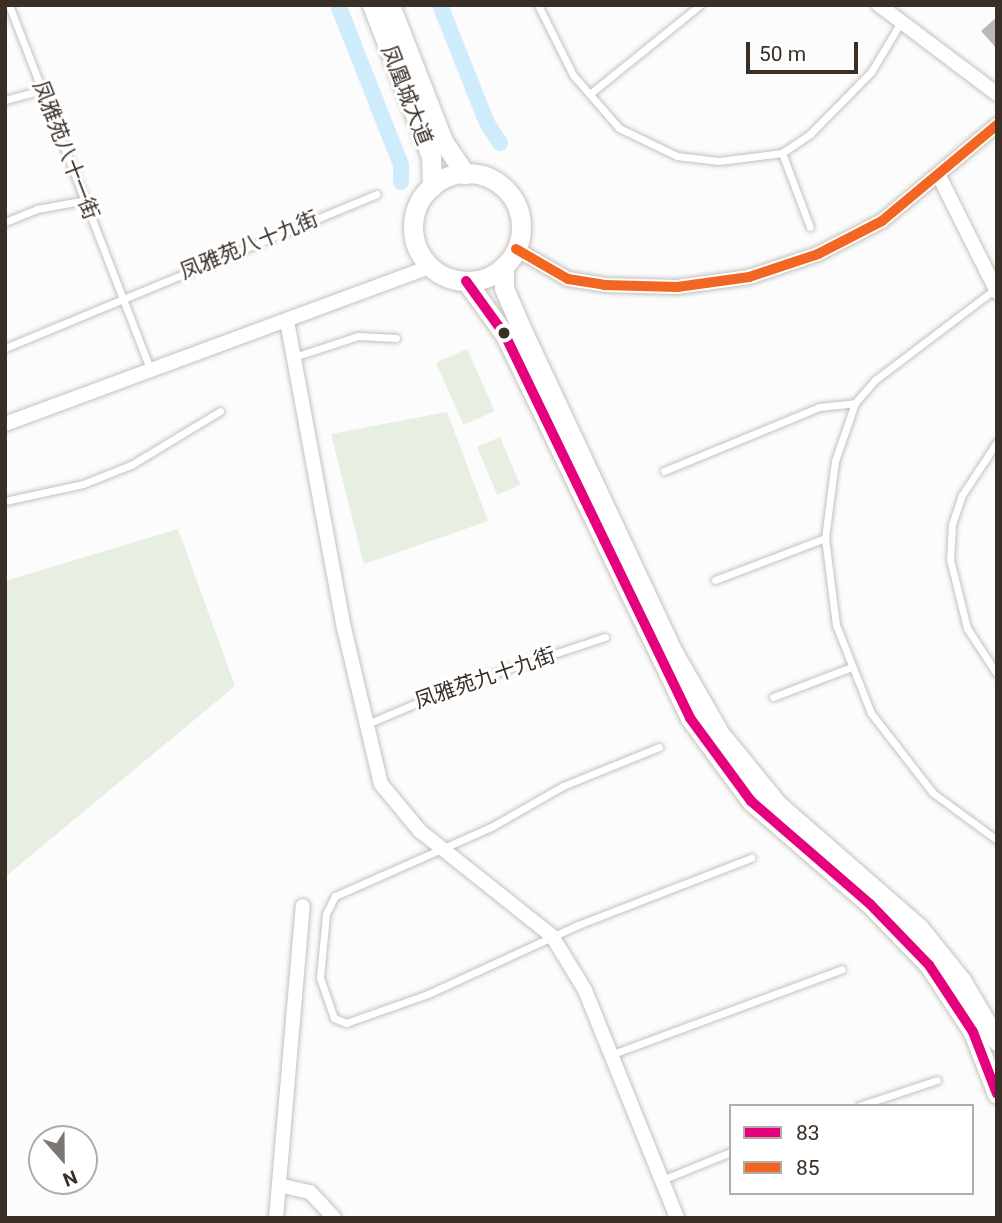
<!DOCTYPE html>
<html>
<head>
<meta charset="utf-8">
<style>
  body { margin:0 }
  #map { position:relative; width:1002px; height:1223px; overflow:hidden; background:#fbfcfb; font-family:Roboto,"Noto Sans SC",sans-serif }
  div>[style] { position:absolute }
  .green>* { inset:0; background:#e6efe2; transform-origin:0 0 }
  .canal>* { height:16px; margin:-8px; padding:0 8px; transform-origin:8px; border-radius:8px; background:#ceecfc }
  .building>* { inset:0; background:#bbb8bd }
  .roads { filter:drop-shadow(0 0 2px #c5c1bc) drop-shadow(0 0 2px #c5c1bc) }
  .service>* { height:7px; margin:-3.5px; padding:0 3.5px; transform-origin:3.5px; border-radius:3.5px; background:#fefffe }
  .minor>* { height:14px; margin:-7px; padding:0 7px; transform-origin:7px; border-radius:7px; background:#fefffe }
  .secondary>* { height:19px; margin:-9.5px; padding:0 9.5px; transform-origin:9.5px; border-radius:9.5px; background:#fefffe }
  .secondary>.ring { margin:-9.5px; padding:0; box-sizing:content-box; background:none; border:19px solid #fefffe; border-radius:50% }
  .bus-1>* { height:10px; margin:-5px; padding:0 5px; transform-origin:5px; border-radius:5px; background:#e5007d }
  .bus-2>* { height:10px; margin:-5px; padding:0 5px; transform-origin:5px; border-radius:5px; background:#f26522 }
  .dots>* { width:19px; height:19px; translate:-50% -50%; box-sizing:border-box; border:4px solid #fff; border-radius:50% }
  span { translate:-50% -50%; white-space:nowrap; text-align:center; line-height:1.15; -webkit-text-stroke:6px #fff; paint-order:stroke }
  .street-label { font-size:21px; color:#3a2f26 }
  .frame { position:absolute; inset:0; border:7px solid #3a2f26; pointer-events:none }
  .legend { position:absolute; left:729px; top:1104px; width:245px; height:91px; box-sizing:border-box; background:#fff; border:2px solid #b0aca8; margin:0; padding:9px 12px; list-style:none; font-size:21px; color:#3a2f26 }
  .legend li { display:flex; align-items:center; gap:14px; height:35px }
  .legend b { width:35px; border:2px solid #b0aca8 }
  .north { position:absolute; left:28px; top:1125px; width:70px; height:70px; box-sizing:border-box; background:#fff; border:2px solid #b0aca8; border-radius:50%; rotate:159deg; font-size:19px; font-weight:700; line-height:28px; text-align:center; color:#3a2f26 }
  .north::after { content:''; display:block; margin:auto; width:24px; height:32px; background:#7e7771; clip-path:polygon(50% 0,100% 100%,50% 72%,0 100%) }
  .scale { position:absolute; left:746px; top:42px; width:112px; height:32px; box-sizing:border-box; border:4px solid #3a2f26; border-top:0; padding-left:9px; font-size:21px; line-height:24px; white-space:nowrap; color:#3a2f26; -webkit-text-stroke:5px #fff; paint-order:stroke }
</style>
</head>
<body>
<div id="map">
  <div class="green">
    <i style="left:467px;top:349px;width:68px;height:34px;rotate:66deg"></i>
    <i style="clip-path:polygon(447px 412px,488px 521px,364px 564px,331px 434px)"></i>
    <i style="left:500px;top:437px;width:52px;height:25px;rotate:67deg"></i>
    <i style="clip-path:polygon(178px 529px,235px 686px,5px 877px,5px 581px)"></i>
  </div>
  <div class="canal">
    <i style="left:338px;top:5px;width:172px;rotate:68.5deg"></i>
    <i style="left:401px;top:165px;width:17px;rotate:90deg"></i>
    <i style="left:440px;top:5px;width:127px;rotate:68.3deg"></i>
    <i style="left:487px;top:123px;width:24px;rotate:57deg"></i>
  </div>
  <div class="building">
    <i style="clip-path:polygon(997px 17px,997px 49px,981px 31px)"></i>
  </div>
  <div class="roads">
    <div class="service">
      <i style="left:9px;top:5px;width:393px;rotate:68.8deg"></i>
      <i style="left:538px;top:5px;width:78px;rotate:63.4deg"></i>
      <i style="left:573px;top:75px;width:70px;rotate:49deg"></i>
      <i style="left:619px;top:128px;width:64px;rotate:25.8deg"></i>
      <i style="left:677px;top:156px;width:42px;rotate:6.8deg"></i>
      <i style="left:719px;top:161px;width:64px;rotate:-7.2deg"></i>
      <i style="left:782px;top:153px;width:34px;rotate:-34deg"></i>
      <i style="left:810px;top:134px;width:87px;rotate:-45.5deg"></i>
      <i style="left:871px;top:72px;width:58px;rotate:-59deg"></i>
      <i style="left:591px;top:93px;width:140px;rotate:-38.9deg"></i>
      <i style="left:5px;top:100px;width:39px;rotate:-15deg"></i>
      <i style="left:782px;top:153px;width:79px;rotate:69.3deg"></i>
      <i style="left:5px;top:222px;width:35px;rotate:-22deg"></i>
      <i style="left:37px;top:209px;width:50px;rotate:-10.4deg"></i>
      <i style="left:995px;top:289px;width:151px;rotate:142.8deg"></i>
      <i style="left:875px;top:380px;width:30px;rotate:131deg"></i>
      <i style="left:855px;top:403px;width:61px;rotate:109deg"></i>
      <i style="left:835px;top:461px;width:78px;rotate:97.4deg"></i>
      <i style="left:825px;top:538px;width:88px;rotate:82.8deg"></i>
      <i style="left:836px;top:625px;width:95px;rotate:68.3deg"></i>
      <i style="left:871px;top:713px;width:101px;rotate:52.2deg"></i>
      <i style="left:933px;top:793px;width:79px;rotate:36.3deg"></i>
      <i style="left:5px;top:348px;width:402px;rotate:-22.5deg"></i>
      <i style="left:294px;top:357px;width:67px;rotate:-18.2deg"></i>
      <i style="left:358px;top:336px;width:38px;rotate:3deg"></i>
      <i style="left:997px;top:442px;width:64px;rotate:123.4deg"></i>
      <i style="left:962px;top:495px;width:31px;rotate:109deg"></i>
      <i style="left:952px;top:524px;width:35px;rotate:93deg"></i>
      <i style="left:950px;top:559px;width:71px;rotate:76.2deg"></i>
      <i style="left:967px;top:628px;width:55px;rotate:56.9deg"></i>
      <i style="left:664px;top:471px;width:168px;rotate:-22.4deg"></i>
      <i style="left:819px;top:407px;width:36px;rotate:-6deg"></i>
      <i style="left:5px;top:501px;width:80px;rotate:-12.3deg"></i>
      <i style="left:83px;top:484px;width:52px;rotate:-21.6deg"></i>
      <i style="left:131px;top:465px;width:104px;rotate:-31.2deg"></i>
      <i style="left:715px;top:580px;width:118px;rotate:-20.9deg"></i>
      <i style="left:773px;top:697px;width:81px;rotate:-20.9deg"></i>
      <i style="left:367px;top:724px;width:98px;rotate:-22.9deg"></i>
      <i style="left:457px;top:686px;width:156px;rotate:-18.3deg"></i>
      <i style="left:659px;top:747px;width:104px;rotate:157.9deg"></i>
      <i style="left:563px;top:786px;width:83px;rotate:150.3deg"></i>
      <i style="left:491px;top:827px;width:171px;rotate:156.1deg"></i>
      <i style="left:335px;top:896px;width:20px;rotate:117deg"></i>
      <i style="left:326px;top:914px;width:64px;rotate:95.4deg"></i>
      <i style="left:320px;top:978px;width:42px;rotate:70.7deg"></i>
      <i style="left:334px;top:1018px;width:13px;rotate:23deg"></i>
      <i style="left:346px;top:1023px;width:87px;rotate:-19.5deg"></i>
      <i style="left:428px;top:994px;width:165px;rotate:-24.7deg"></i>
      <i style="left:578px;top:925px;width:186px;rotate:-21.2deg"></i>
      <i style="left:610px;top:1055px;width:247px;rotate:-20.3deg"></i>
      <i style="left:859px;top:1106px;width:82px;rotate:-18.4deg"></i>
      <i style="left:662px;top:1180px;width:74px;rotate:-22.1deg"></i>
    </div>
    <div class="minor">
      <i style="left:879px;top:5px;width:148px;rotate:37deg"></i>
      <i style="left:939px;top:176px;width:130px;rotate:63.4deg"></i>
      <i style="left:516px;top:249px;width:60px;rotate:30deg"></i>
      <i style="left:568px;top:279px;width:36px;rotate:9deg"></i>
      <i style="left:604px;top:285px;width:73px;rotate:1.6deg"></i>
      <i style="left:677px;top:287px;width:73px;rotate:-7.9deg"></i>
      <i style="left:749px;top:277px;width:73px;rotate:-18.4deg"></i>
      <i style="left:818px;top:254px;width:72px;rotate:-27.3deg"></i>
      <i style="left:882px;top:221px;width:150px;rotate:-39.9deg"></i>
      <i style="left:287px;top:321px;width:312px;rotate:79.5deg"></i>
      <i style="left:344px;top:628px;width:160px;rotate:76.7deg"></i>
      <i style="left:381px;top:784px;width:61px;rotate:50.3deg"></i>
      <i style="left:420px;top:831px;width:169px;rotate:38.5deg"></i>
      <i style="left:552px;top:936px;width:63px;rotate:58.6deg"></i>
      <i style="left:585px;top:990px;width:246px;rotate:68deg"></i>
      <i style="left:5px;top:424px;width:452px;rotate:-20.3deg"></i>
      <i style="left:279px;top:1185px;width:32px;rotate:13deg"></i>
      <i style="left:310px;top:1192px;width:35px;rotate:47deg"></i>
      <i style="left:276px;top:1218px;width:313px;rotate:-85.1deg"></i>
    </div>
    <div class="secondary">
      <i style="left:372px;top:5px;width:162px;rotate:68.7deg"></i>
      <i style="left:431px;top:156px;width:31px;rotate:88deg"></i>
      <i style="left:390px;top:5px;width:146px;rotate:68.7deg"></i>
      <i style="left:443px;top:141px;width:40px;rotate:56deg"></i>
      <i class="ring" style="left:413px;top:173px;width:89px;height:89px"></i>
      <i style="left:504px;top:266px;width:22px;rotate:90deg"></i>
      <i style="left:504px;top:288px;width:43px;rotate:67deg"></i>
      <i style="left:521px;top:328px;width:360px;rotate:64.9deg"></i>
      <i style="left:674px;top:654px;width:92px;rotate:60.1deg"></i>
      <i style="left:720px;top:734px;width:92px;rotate:50.8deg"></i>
      <i style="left:778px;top:805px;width:187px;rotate:41.1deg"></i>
      <i style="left:919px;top:928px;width:67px;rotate:51.1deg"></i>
      <i style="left:961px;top:980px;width:71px;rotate:59.5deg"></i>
      <i style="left:466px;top:281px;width:67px;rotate:54.2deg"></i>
      <i style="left:505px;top:335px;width:425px;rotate:64.2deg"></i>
      <i style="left:690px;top:718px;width:103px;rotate:53.7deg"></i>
      <i style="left:751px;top:801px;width:157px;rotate:40.9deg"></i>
      <i style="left:870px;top:904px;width:85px;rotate:46deg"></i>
      <i style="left:929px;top:965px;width:80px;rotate:56.7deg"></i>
      <i style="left:973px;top:1032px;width:66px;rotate:68.8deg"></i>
    </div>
  </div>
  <div class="bus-1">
    <i style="left:466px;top:281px;width:67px;rotate:54.2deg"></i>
    <i style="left:505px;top:335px;width:425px;rotate:64.2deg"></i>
    <i style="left:690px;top:718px;width:103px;rotate:53.7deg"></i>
    <i style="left:751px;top:801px;width:157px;rotate:40.9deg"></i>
    <i style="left:870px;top:904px;width:85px;rotate:46deg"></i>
    <i style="left:929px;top:965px;width:80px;rotate:56.7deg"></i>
    <i style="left:973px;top:1032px;width:66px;rotate:68.8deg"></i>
  </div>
  <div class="bus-2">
    <i style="left:516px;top:249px;width:60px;rotate:30deg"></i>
    <i style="left:568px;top:279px;width:36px;rotate:9deg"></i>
    <i style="left:604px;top:285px;width:73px;rotate:1.6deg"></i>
    <i style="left:677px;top:287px;width:73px;rotate:-7.9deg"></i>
    <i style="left:749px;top:277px;width:73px;rotate:-18.4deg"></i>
    <i style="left:818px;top:254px;width:72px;rotate:-27.3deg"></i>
    <i style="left:882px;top:221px;width:150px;rotate:-39.9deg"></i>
  </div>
  <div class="dots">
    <i style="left:504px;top:333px;background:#3a2f26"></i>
  </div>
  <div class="street-label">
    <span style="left:407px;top:95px;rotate:69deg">凤凰城大道</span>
    <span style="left:66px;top:150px;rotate:69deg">凤雅苑八十一街</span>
    <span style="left:249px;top:245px;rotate:-22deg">凤雅苑八十九街</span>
    <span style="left:485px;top:678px;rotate:-19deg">凤雅苑九十九街</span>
  </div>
  <div class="frame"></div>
  <ul class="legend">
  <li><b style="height:9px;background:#e5007d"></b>83</li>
  <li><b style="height:9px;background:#f26522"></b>85</li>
  </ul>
  <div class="north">N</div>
  <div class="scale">50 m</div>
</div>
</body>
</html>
